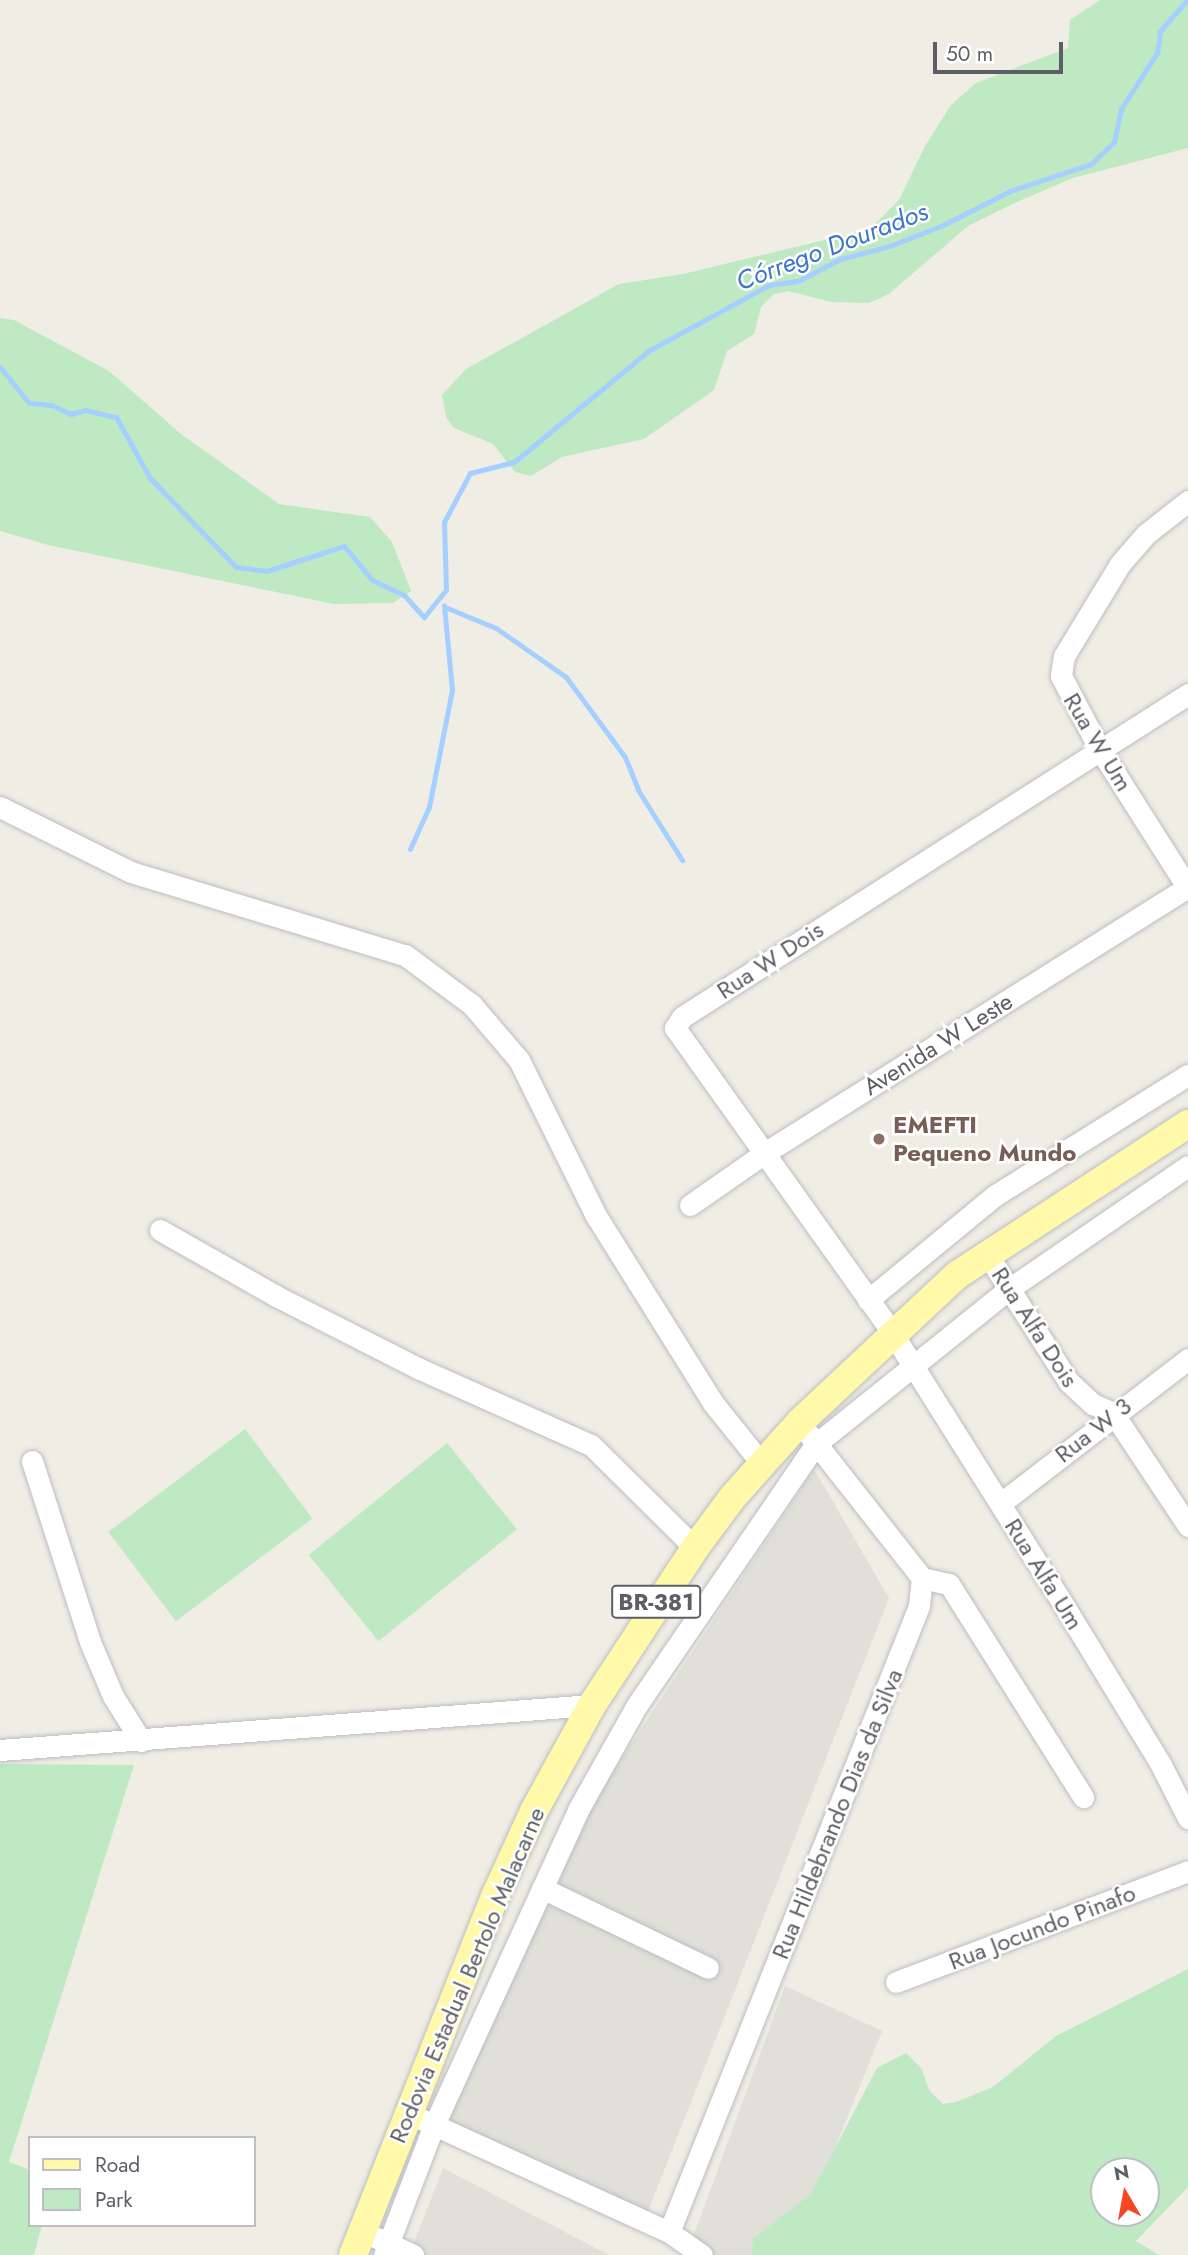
<!DOCTYPE html>
<html>
<head>
<meta charset="utf-8">
<style>
  body { margin:0 }
  #map { position:relative; width:1188px; height:2255px; overflow:hidden; background:#f0eee4; font-family:Jost,sans-serif }
  div>[style] { position:absolute }
  .industrial>* { inset:0; background:#e0dfd8 }
  .green>* { inset:0; background:#bee9c2; transform-origin:0 0 }
  .stream>* { height:5px; margin:-2.5px; padding:0 2.5px; transform-origin:2.5px; border-radius:2.5px; background:#a4cfff }
  .roads { filter:drop-shadow(0 0 2px #bbbdc4) drop-shadow(0 0 2px #bbbdc4) }
  .minor>* { height:21px; margin:-10.5px; padding:0 10.5px; transform-origin:10.5px; border-radius:10.5px; background:#fff }
  .major>* { height:28px; margin:-14px; padding:0 14px; transform-origin:14px; border-radius:14px; background:#fff9a9 }
  .dots>* { width:19px; height:19px; translate:-50% -50%; box-sizing:border-box; border:4px solid #fff; border-radius:50% }
  span { translate:-50% -50%; white-space:nowrap; text-align:center; line-height:1.15; -webkit-text-stroke:5px #fff; paint-order:stroke }
  .shield-label span { padding:2px 5px; background:#fff; border:2px solid; border-radius:5px; -webkit-text-stroke-width:0 }
  .shield-label { font-size:23px; color:#5c5f66; font-weight:700 }
  .street-label { font-size:24px; color:#5c5f66 }
  .education-label { font-size:24px; color:#785e54; font-weight:700 }
  .left { translate:0 -50%; text-align:left }
  .water-label { font-size:26px; color:#3d75cd; font-style:italic }
  .legend { position:absolute; left:28px; top:2136px; width:228px; height:91px; box-sizing:border-box; background:#fff; border:2px solid #bebfc2; margin:0; padding:9px 12px; list-style:none; font-size:21px; color:#5c5f66 }
  .legend li { display:flex; align-items:center; gap:14px; height:35px }
  .legend b { width:35px; border:2px solid #bebfc2 }
  .north { position:absolute; left:1090px; top:2157px; width:70px; height:70px; box-sizing:border-box; background:#fff; border:2px solid #bebfc2; border-radius:50%; rotate:350deg; font-size:19px; font-weight:700; line-height:28px; text-align:center; color:#5c5f66 }
  .north::after { content:''; display:block; margin:auto; width:24px; height:32px; background:#f74722; clip-path:polygon(50% 0,100% 100%,50% 72%,0 100%) }
  .scale { position:absolute; left:933px; top:42px; width:130px; height:32px; box-sizing:border-box; border:4px solid #5c5f66; border-top:0; padding-left:9px; font-size:21px; line-height:24px; white-space:nowrap; color:#5c5f66; -webkit-text-stroke:5px #fff; paint-order:stroke }
</style>
</head>
<body>
<div id="map">
  <div class="industrial">
    <i style="clip-path:polygon(814px 1469px,889px 1598px,647px 2214px,445px 2119px,592px 1803px)"></i>
    <i style="clip-path:polygon(785px 1986px,882px 2031px,792px 2255px,714px 2255px,692px 2240px)"></i>
    <i style="clip-path:polygon(443px 2168px,609px 2255px,409px 2255px)"></i>
  </div>
  <div class="green">
    <i style="clip-path:polygon(1100px 0,1188px 0,1188px 148px,1073px 178px,1019px 201px,968px 226px,889px 294px,869px 303px,831px 302px,788px 291px,774px 294px,761px 307px,754px 334px,727px 351px,714px 390px,644px 439px,562px 457px,531px 476px,515px 472px,493px 444px,454px 428px,446px 417px,442px 395px,466px 369px,619px 284px,683px 274px,870px 229px,899px 200px,925px 146px,951px 105px,976px 83px,1068px 48px,1070px 20px)"></i>
    <i style="clip-path:polygon(0 318px,14px 320px,109px 371px,181px 434px,279px 504px,370px 517px,392px 542px,411px 591px,393px 603px,334px 604px,48px 545px,0 531px)"></i>
    <i style="left:245px;top:1429px;width:112px;height:171px;rotate:53deg"></i>
    <i style="left:447px;top:1443px;width:111px;height:178px;rotate:51deg"></i>
    <i style="clip-path:polygon(0 1764px,134px 1765px,9px 2162px,30px 2170px,30px 2225px,42px 2225px,34px 2255px,0 2255px)"></i>
    <i style="clip-path:polygon(evenodd,1188px 1969px,1188px 2187px,1136px 2241px,1159px 2255px,752px 2255px,753px 2239px,811px 2194px,877px 2068px,906px 2053px,922px 2069px,929px 2090px,943px 2104px,956px 2102px,993px 2087px,1056px 2036px,1188px 1969px,1104px 2171px,1146px 2171px,1146px 2213px,1104px 2213px,1104px 2171px)"></i>
  </div>
  <div class="stream">
    <i style="left:0;top:367px;width:46px;rotate:51.1deg"></i>
    <i style="left:29px;top:403px;width:22px;rotate:5deg"></i>
    <i style="left:51px;top:405px;width:22px;rotate:24deg"></i>
    <i style="left:71px;top:414px;width:15px;rotate:-16deg"></i>
    <i style="left:85px;top:410px;width:32px;rotate:13deg"></i>
    <i style="left:116px;top:417px;width:70px;rotate:60.9deg"></i>
    <i style="left:150px;top:478px;width:124px;rotate:46deg"></i>
    <i style="left:236px;top:567px;width:31px;rotate:7deg"></i>
    <i style="left:267px;top:571px;width:81px;rotate:-18deg"></i>
    <i style="left:344px;top:546px;width:44px;rotate:50.5deg"></i>
    <i style="left:372px;top:580px;width:35px;rotate:25deg"></i>
    <i style="left:404px;top:595px;width:30px;rotate:48deg"></i>
    <i style="left:424px;top:617px;width:35px;rotate:-51deg"></i>
    <i style="left:446px;top:590px;width:68px;rotate:-91.7deg"></i>
    <i style="left:444px;top:522px;width:55px;rotate:-62deg"></i>
    <i style="left:470px;top:473px;width:45px;rotate:-14deg"></i>
    <i style="left:514px;top:462px;width:174px;rotate:-39.6deg"></i>
    <i style="left:648px;top:351px;width:138px;rotate:-28.6deg"></i>
    <i style="left:769px;top:285px;width:29px;rotate:-8deg"></i>
    <i style="left:798px;top:281px;width:47px;rotate:-27.6deg"></i>
    <i style="left:840px;top:259px;width:52px;rotate:-14.6deg"></i>
    <i style="left:890px;top:246px;width:57px;rotate:-21.6deg"></i>
    <i style="left:943px;top:225px;width:75px;rotate:-26.9deg"></i>
    <i style="left:1010px;top:191px;width:85px;rotate:-18.4deg"></i>
    <i style="left:1091px;top:164px;width:32px;rotate:-44deg"></i>
    <i style="left:1114px;top:142px;width:34px;rotate:-78deg"></i>
    <i style="left:1121px;top:109px;width:67px;rotate:-57.3deg"></i>
    <i style="left:1157px;top:53px;width:22px;rotate:-82deg"></i>
    <i style="left:1160px;top:31px;width:41px;rotate:-48.9deg"></i>
    <i style="left:445px;top:607px;width:55px;rotate:22.4deg"></i>
    <i style="left:496px;top:628px;width:85px;rotate:35deg"></i>
    <i style="left:566px;top:677px;width:99px;rotate:53.6deg"></i>
    <i style="left:625px;top:757px;width:35px;rotate:68deg"></i>
    <i style="left:638px;top:790px;width:83px;rotate:57.8deg"></i>
    <i style="left:410px;top:849px;width:46px;rotate:-65.7deg"></i>
    <i style="left:429px;top:807px;width:119px;rotate:-78.9deg"></i>
    <i style="left:452px;top:690px;width:85px;rotate:-95.4deg"></i>
  </div>
  <div class="roads">
    <div class="minor">
      <i style="left:1188px;top:501px;width:53px;rotate:141.8deg"></i>
      <i style="left:1146px;top:534px;width:40px;rotate:131deg"></i>
      <i style="left:1120px;top:564px;width:108px;rotate:121.3deg"></i>
      <i style="left:1064px;top:656px;width:20px;rotate:99deg"></i>
      <i style="left:1061px;top:676px;width:81px;rotate:62.2deg"></i>
      <i style="left:1099px;top:748px;width:166px;rotate:57.6deg"></i>
      <i style="left:1188px;top:694px;width:600px;rotate:147.45deg"></i>
      <i style="left:682px;top:1017px;width:13px;rotate:122deg"></i>
      <i style="left:675px;top:1028px;width:376px;rotate:54.5deg"></i>
      <i style="left:893px;top:1334px;width:325px;rotate:57.8deg"></i>
      <i style="left:1066px;top:1609px;width:180px;rotate:58.6deg"></i>
      <i style="left:1160px;top:1763px;width:62px;rotate:63deg"></i>
      <i style="left:0;top:807px;width:146px;rotate:26.4deg"></i>
      <i style="left:131px;top:872px;width:286px;rotate:16.9deg"></i>
      <i style="left:405px;top:955px;width:84px;rotate:36.7deg"></i>
      <i style="left:472px;top:1005px;width:72px;rotate:49.5deg"></i>
      <i style="left:519px;top:1060px;width:172px;rotate:63.7deg"></i>
      <i style="left:595px;top:1214px;width:223px;rotate:58deg"></i>
      <i style="left:713px;top:1403px;width:78px;rotate:51.2deg"></i>
      <i style="left:690px;top:1205px;width:89px;rotate:-34.9deg"></i>
      <i style="left:763px;top:1154px;width:502px;rotate:-32.14deg"></i>
      <i style="left:160px;top:1230px;width:133px;rotate:29.6deg"></i>
      <i style="left:276px;top:1296px;width:161px;rotate:26.9deg"></i>
      <i style="left:420px;top:1369px;width:187px;rotate:24deg"></i>
      <i style="left:591px;top:1445px;width:146px;rotate:44.7deg"></i>
      <i style="left:987px;top:1254px;width:152px;rotate:57.4deg"></i>
      <i style="left:1069px;top:1382px;width:33px;rotate:43deg"></i>
      <i style="left:1093px;top:1404px;width:22px;rotate:24deg"></i>
      <i style="left:1113px;top:1413px;width:136px;rotate:56.4deg"></i>
      <i style="left:868px;top:1300px;width:163px;rotate:-39.5deg"></i>
      <i style="left:994px;top:1196px;width:229px;rotate:-32deg"></i>
      <i style="left:32px;top:1461px;width:190px;rotate:72.2deg"></i>
      <i style="left:90px;top:1642px;width:59px;rotate:66.9deg"></i>
      <i style="left:113px;top:1696px;width:53px;rotate:58.1deg"></i>
      <i style="left:1001px;top:1503px;width:236px;rotate:-37.6deg"></i>
      <i style="left:922px;top:1578px;width:28px;rotate:13deg"></i>
      <i style="left:949px;top:1584px;width:252px;rotate:57.8deg"></i>
      <i style="left:0;top:1750px;width:594px;rotate:-4.35deg"></i>
      <i style="left:542px;top:1888px;width:184px;rotate:25.7deg"></i>
      <i style="left:896px;top:1982px;width:312px;rotate:-20.8deg"></i>
      <i style="left:421px;top:2119px;width:273px;rotate:24.5deg"></i>
      <i style="left:669px;top:2232px;width:40px;rotate:34.9deg"></i>
      <i style="left:669px;top:2232px;width:674px;rotate:-68.23deg"></i>
      <i style="left:919px;top:1606px;width:28px;rotate:-84deg"></i>
      <i style="left:922px;top:1578px;width:184px;rotate:-128.2deg"></i>
      <i style="left:377px;top:2238px;width:40px;rotate:25deg"></i>
      <i style="left:384px;top:2255px;width:139px;rotate:-69deg"></i>
      <i style="left:434px;top:2125px;width:346px;rotate:-65.4deg"></i>
      <i style="left:578px;top:1810px;width:120px;rotate:-60.7deg"></i>
      <i style="left:637px;top:1705px;width:316px;rotate:-55.6deg"></i>
      <i style="left:816px;top:1444px;width:248px;rotate:-38.8deg"></i>
      <i style="left:1009px;top:1289px;width:217px;rotate:-34.5deg"></i>
    </div>
    <div class="major">
      <i style="left:353px;top:2255px;width:388px;rotate:-68.4deg"></i>
      <i style="left:496px;top:1894px;width:91px;rotate:-65.4deg"></i>
      <i style="left:534px;top:1811px;width:121px;rotate:-61.3deg"></i>
      <i style="left:592px;top:1705px;width:188px;rotate:-56.7deg"></i>
      <i style="left:695px;top:1548px;width:62px;rotate:-53.5deg"></i>
      <i style="left:732px;top:1498px;width:102px;rotate:-48.2deg"></i>
      <i style="left:800px;top:1422px;width:215px;rotate:-43.1deg"></i>
      <i style="left:957px;top:1275px;width:276px;rotate:-33.2deg"></i>
    </div>
  </div>
  <div class="dots">
    <i style="left:879px;top:1139px;background:#8d6e63"></i>
  </div>
  <div class="shield-label">
    <span style="left:656px;top:1602px">BR-381</span>
  </div>
  <div class="street-label">
    <span style="left:1098px;top:742px;rotate:59deg">Rua W Um</span>
    <span style="left:770px;top:960px;rotate:-33deg">Rua W Dois</span>
    <span style="left:938px;top:1044px;rotate:-32deg">Avenida W Leste</span>
    <span style="left:1035px;top:1327px;rotate:57deg">Rua Alfa Dois</span>
    <span style="left:1093px;top:1430px;rotate:-38deg">Rua W 3</span>
    <span style="left:1044px;top:1574px;rotate:58deg">Rua Alfa Um</span>
    <span style="left:837px;top:1814px;rotate:-68deg">Rua Hildebrando Dias da Silva</span>
    <span style="left:1042px;top:1927px;rotate:-21deg">Rua Jocundo Pinafo</span>
    <span style="left:467px;top:1975px;rotate:-67deg">Rodovia Estadual Bertolo Malacarne</span>
  </div>
  <div class="education-label">
    <span class="left" style="left:893px;top:1139px">EMEFTI<br>Pequeno Mundo</span>
  </div>
  <div class="water-label">
    <span style="left:832px;top:247px;rotate:-21deg">Córrego Dourados</span>
  </div>
  <ul class="legend">
  <li><b style="height:9px;background:#fff9a9"></b>Road</li>
  <li><b style="height:19px;background:#bee9c2"></b>Park</li>
  </ul>
  <div class="north">N</div>
  <div class="scale">50 m</div>
</div>
</body>
</html>
